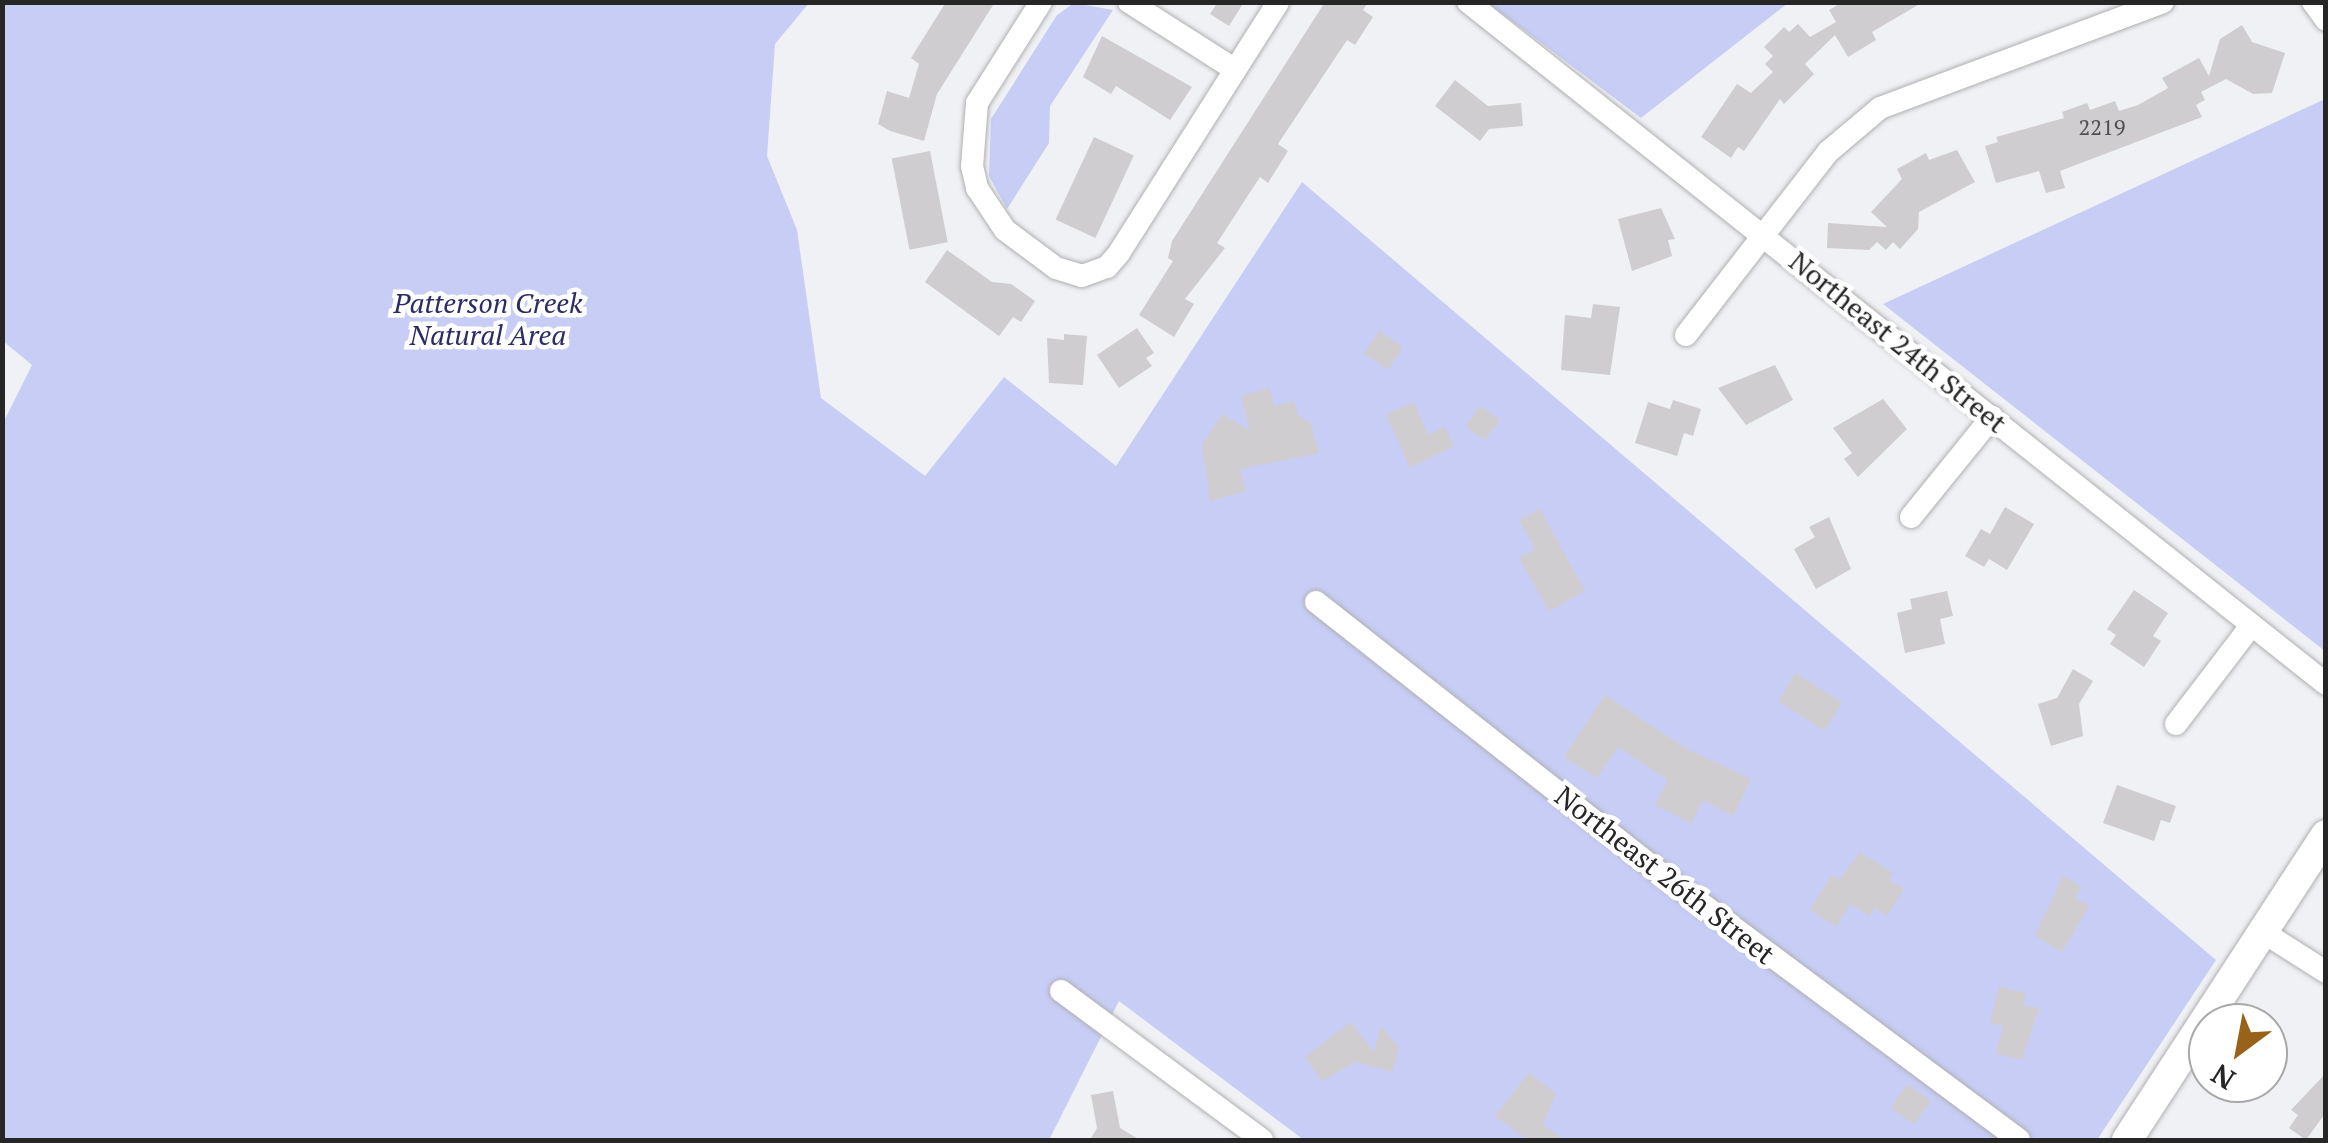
<!DOCTYPE html>
<html>
<head>
<meta charset="utf-8">
<style>
  body { margin:0 }
  #map { position:relative; width:2328px; height:1143px; overflow:hidden; background:#f0f1f4; font-family:"PT Serif",serif }
  div>[style] { position:absolute }
  .green>* { inset:0; background:#c8cdf6 }
  .building>* { inset:0; background:#cfcdcf; transform-origin:0 0 }
  .roads { filter:drop-shadow(0 0 2px #afb0b2) drop-shadow(0 0 2px #afb0b2) }
  .street>* { height:22px; margin:-11px; padding:0 11px; transform-origin:11px; border-radius:11px; background:#fff }
  .secondary>* { height:30px; margin:-15px; padding:0 15px; transform-origin:15px; border-radius:15px; background:#fff }
  span { translate:-50% -50%; white-space:nowrap; text-align:center; line-height:1.15; -webkit-text-stroke:9px #fff; paint-order:stroke }
  .number-label { font-size:22px; color:#505051 }
  .number-label span { -webkit-text-stroke-width:0 }
  .park-label { font-size:28px; color:#2c2c67; font-style:italic }
  .street-label { font-size:28px; color:#262627 }
  .frame { position:absolute; inset:0; border:5px solid #262627; pointer-events:none }
  .north { position:absolute; left:2188px; top:1003px; width:100px; height:100px; box-sizing:border-box; background:#fff; border:2px solid #a8a8a9; border-radius:50%; rotate:212deg; font-size:28px; font-weight:700; line-height:40px; text-align:center; color:#262627 }
  .north::after { content:''; display:block; margin:auto; width:35px; height:45px; background:#98621a; clip-path:polygon(50% 0,100% 100%,50% 72%,0 100%) }
</style>
</head>
<body>
<div id="map">
  <div class="green">
    <i style="clip-path:polygon(3px 3px,809px 3px,775px 44px,767px 156px,797px 230px,821px 398px,925px 476px,1004px 377px,1116px 466px,1302px 182px,2216px 960px,2097px 1140px,1304px 1140px,1119px 1001px,1049px 1140px,3px 1140px,2px 425px,32px 365px,3px 341px)"></i>
    <i style="clip-path:polygon(1074px 3px,1113px 10px,1050px 106px,1049px 143px,1007px 209px,989px 176px,991px 119px,1057px 15px)"></i>
    <i style="clip-path:polygon(1488px 3px,1788px 3px,1641px 118px)"></i>
    <i style="clip-path:polygon(2325px 99px,2325px 651px,1883px 304px)"></i>
  </div>
  <div class="building">
    <i style="clip-path:polygon(946px 2px,995px 2px,937px 94px,924px 141px,890px 131px,878px 124px,887px 91px,909px 98px,919px 64px,911px 58px)"></i>
    <i style="clip-path:polygon(1218px 2px,1244px 2px,1229px 26px,1210px 14px)"></i>
    <i style="clip-path:polygon(1325px 2px,1368px 2px,1363px 10px,1373px 17px,1355px 45px,1347px 40px,1278px 144px,1288px 151px,1268px 183px,1260px 177px,1217px 243px,1225px 248px,1185px 299px,1194px 304px,1174px 337px,1139px 315px,1173px 261px,1168px 258px,1172px 241px)"></i>
    <i style="clip-path:polygon(1843px 2px,1923px 2px,1872px 32px,1876px 40px,1848px 57px,1835px 35px,1805px 64px,1814px 74px,1784px 104px,1780px 99px,1744px 151px,1738px 147px,1731px 158px,1701px 137px,1737px 84px,1751px 93px,1773px 72px,1765px 64px,1773px 56px,1764px 47px,1784px 27px,1789px 32px,1798px 24px,1810px 37px,1836px 22px,1829px 10px)"></i>
    <i style="clip-path:polygon(2242px 25px,2252px 42px,2285px 53px,2272px 93px,2253px 94px,2226px 79px,2201px 92px,2205px 100px,2196px 105px,2202px 117px,2060px 171px,2065px 188px,2046px 193px,2039px 171px,1996px 183px,1985px 146px,1998px 142px,1996px 137px,2064px 118px,2062px 112px,2087px 103px,2090px 110px,2115px 101px,2119px 111px,2138px 105px,2168px 88px,2162px 78px,2199px 58px,2209px 76px,2220px 39px)"></i>
    <i style="clip-path:polygon(1102px 36px,1192px 87px,1170px 120px,1116px 86px,1111px 94px,1083px 77px)"></i>
    <i style="clip-path:polygon(1455px 80px,1488px 106px,1521px 103px,1523px 126px,1489px 129px,1480px 141px,1435px 106px)"></i>
    <i style="left:1094px;top:137px;width:44px;height:91px;rotate:25deg"></i>
    <i style="clip-path:polygon(1957px 150px,1975px 182px,1919px 212px,1918px 229px,1900px 249px,1893px 242px,1886px 250px,1877px 242px,1869px 250px,1827px 248px,1828px 223px,1887px 227px,1871px 212px,1902px 179px,1897px 169px,1926px 153px,1929px 160px)"></i>
    <i style="left:930px;top:151px;width:93px;height:39px;rotate:79deg"></i>
    <i style="clip-path:polygon(1661px 208px,1675px 239px,1668px 240px,1672px 256px,1632px 271px,1618px 219px)"></i>
    <i style="clip-path:polygon(947px 250px,992px 282px,1011px 284px,1035px 301px,1021px 322px,1013px 317px,999px 336px,925px 282px)"></i>
    <i style="clip-path:polygon(1593px 304px,1620px 307px,1610px 375px,1561px 370px,1565px 315px,1591px 318px)"></i>
    <i style="clip-path:polygon(1137px 328px,1154px 353px,1146px 358px,1152px 366px,1119px 388px,1097px 355px)"></i>
    <i style="left:1379px;top:331px;width:29px;height:27px;rotate:34deg"></i>
    <i style="clip-path:polygon(1064px 334px,1087px 336px,1083px 385px,1049px 383px,1047px 338px,1064px 340px)"></i>
    <i style="clip-path:polygon(1775px 365px,1793px 400px,1746px 425px,1718px 388px)"></i>
    <i style="clip-path:polygon(1269px 388px,1274px 406px,1294px 401px,1298px 415px,1311px 424px,1319px 453px,1240px 469px,1246px 491px,1210px 501px,1202px 445px,1222px 414px,1250px 431px,1241px 396px)"></i>
    <i style="clip-path:polygon(1883px 399px,1907px 429px,1858px 477px,1844px 459px,1852px 453px,1833px 428px)"></i>
    <i style="clip-path:polygon(1673px 400px,1701px 409px,1693px 436px,1684px 433px,1677px 456px,1635px 443px,1648px 402px,1670px 409px)"></i>
    <i style="clip-path:polygon(1414px 402px,1428px 435px,1445px 427px,1454px 446px,1410px 468px,1386px 414px)"></i>
    <i style="left:1480px;top:406px;width:24px;height:25px;rotate:35deg"></i>
    <i style="clip-path:polygon(2005px 507px,2034px 524px,2007px 570px,1989px 559px,1984px 567px,1965px 556px,1981px 529px,1990px 534px)"></i>
    <i style="clip-path:polygon(1540px 509px,1585px 591px,1549px 611px,1519px 558px,1535px 549px,1519px 520px)"></i>
    <i style="clip-path:polygon(1829px 517px,1851px 569px,1816px 589px,1794px 549px,1815px 537px,1809px 527px)"></i>
    <i style="clip-path:polygon(2134px 590px,2168px 613px,2153px 636px,2161px 641px,2144px 667px,2110px 644px,2116px 635px,2107px 629px)"></i>
    <i style="clip-path:polygon(1947px 591px,1953px 616px,1940px 619px,1945px 644px,1905px 653px,1897px 613px,1912px 609px,1910px 599px)"></i>
    <i style="clip-path:polygon(2073px 669px,2093px 681px,2079px 704px,2083px 736px,2051px 746px,2038px 704px,2057px 698px)"></i>
    <i style="left:1796px;top:673px;width:55px;height:33px;rotate:33deg"></i>
    <i style="clip-path:polygon(1605px 695px,1685px 748px,1751px 779px,1733px 816px,1703px 800px,1691px 823px,1655px 805px,1668px 780px,1618px 747px,1597px 778px,1564px 757px)"></i>
    <i style="clip-path:polygon(2117px 785px,2176px 806px,2170px 823px,2161px 820px,2154px 841px,2103px 823px)"></i>
    <i style="clip-path:polygon(1860px 852px,1893px 873px,1889px 880px,1904px 889px,1887px 916px,1875px 908px,1869px 916px,1850px 904px,1836px 927px,1810px 910px,1832px 875px,1840px 879px)"></i>
    <i style="clip-path:polygon(2063px 876px,2082px 887px,2075px 898px,2089px 906px,2062px 952px,2035px 936px)"></i>
    <i style="clip-path:polygon(1999px 987px,2026px 993px,2024px 1005px,2039px 1008px,2022px 1060px,1996px 1054px,2003px 1026px,1990px 1023px)"></i>
    <i style="clip-path:polygon(1350px 1022px,1374px 1052px,1381px 1026px,1399px 1048px,1392px 1072px,1355px 1062px,1322px 1081px,1305px 1057px)"></i>
    <i style="clip-path:polygon(1529px 1073px,1556px 1093px,1543px 1124px,1564px 1140px,1528px 1140px,1495px 1116px)"></i>
    <i style="clip-path:polygon(2326px 1073px,2326px 1112px,2306px 1140px,2289px 1128px,2298px 1115px,2291px 1110px)"></i>
    <i style="left:1907px;top:1084px;width:29px;height:29px;rotate:35deg"></i>
    <i style="clip-path:polygon(1113px 1091px,1120px 1128px,1140px 1140px,1090px 1140px,1097px 1128px,1091px 1095px)"></i>
  </div>
  <div class="roads">
    <div class="street">
      <i style="left:1041px;top:2px;width:120px;rotate:122.4deg"></i>
      <i style="left:977px;top:103px;width:63px;rotate:94.5deg"></i>
      <i style="left:972px;top:166px;width:23px;rotate:77deg"></i>
      <i style="left:977px;top:188px;width:50px;rotate:56.3deg"></i>
      <i style="left:1005px;top:230px;width:64px;rotate:36.7deg"></i>
      <i style="left:1056px;top:268px;width:27px;rotate:17deg"></i>
      <i style="left:1082px;top:276px;width:27px;rotate:-20deg"></i>
      <i style="left:1107px;top:267px;width:18px;rotate:-49deg"></i>
      <i style="left:1119px;top:253px;width:297px;rotate:-57.6deg"></i>
      <i style="left:1129px;top:2px;width:125px;rotate:32.5deg"></i>
      <i style="left:1468px;top:2px;width:1096px;rotate:38.48deg"></i>
      <i style="left:2313px;top:2px;width:22px;rotate:54deg"></i>
      <i style="left:1686px;top:335px;width:232px;rotate:-52.2deg"></i>
      <i style="left:1828px;top:152px;width:68px;rotate:-40.2deg"></i>
      <i style="left:1880px;top:108px;width:302px;rotate:-20.5deg"></i>
      <i style="left:1911px;top:517px;width:129px;rotate:-51deg"></i>
      <i style="left:1316px;top:602px;width:438px;rotate:38.2deg"></i>
      <i style="left:1660px;top:873px;width:447px;rotate:36.6deg"></i>
      <i style="left:2176px;top:724px;width:123px;rotate:-52.6deg"></i>
      <i style="left:2263px;top:932px;width:75px;rotate:32.4deg"></i>
      <i style="left:1061px;top:991px;width:250px;rotate:36.5deg"></i>
    </div>
    <div class="secondary">
      <i style="left:2127px;top:1140px;width:364px;rotate:-56.9deg"></i>
    </div>
  </div>
  <div class="number-label">
    <span style="left:2102px;top:127px">2219</span>
  </div>
  <div class="park-label">
    <span style="left:488px;top:319px">Patterson Creek<br>Natural Area</span>
  </div>
  <div class="street-label">
    <span style="left:1898px;top:342px;rotate:39deg">Northeast 24th Street</span>
    <span style="left:1665px;top:875px;rotate:38deg">Northeast 26th Street</span>
  </div>
  <div class="frame"></div>
  <div class="north">N</div>
</div>
</body>
</html>
